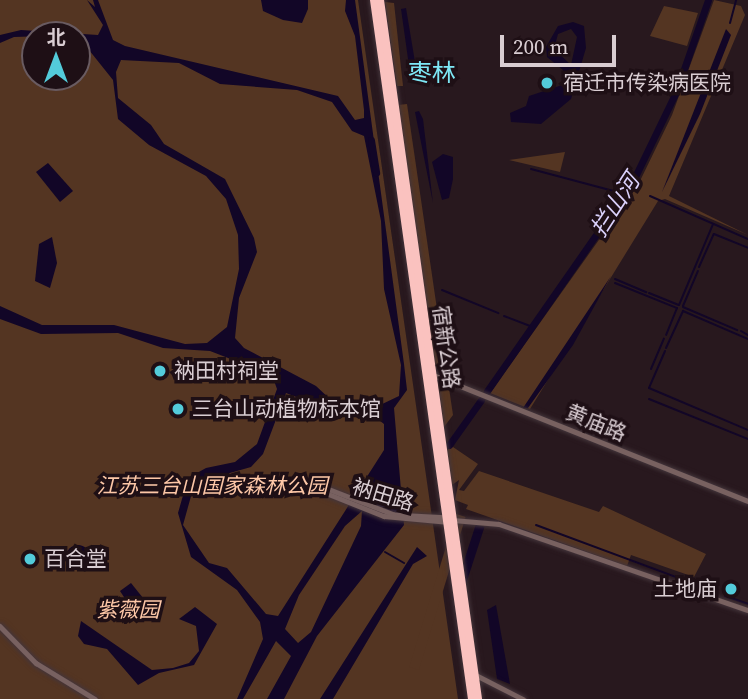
<!DOCTYPE html>
<html>
<head>
<meta charset="utf-8">
<style>
  body { margin:0 }
  #map { position:relative; width:748px; height:699px; overflow:hidden; background:#28181e; font-family:"Source Serif 4","Noto Sans SC",serif }
  div>[style] { position:absolute }
  .green>* { inset:0; background:#543522; transform-origin:0 0 }
  .water>* { inset:0; background:#120627; transform-origin:0 0 }
  .round { border-radius:50% }
  .stream>* { height:2px; margin:-1px; padding:0 1px; transform-origin:1px; border-radius:1px; background:#120627 }
  .river>* { height:7px; margin:-3.5px; padding:0 3.5px; transform-origin:3.5px; border-radius:3.5px; background:#120627 }
  .roads { filter:drop-shadow(0 0 2px #44353b) drop-shadow(0 0 2px #44353b) }
  .street>* { height:4.5px; margin:-2.25px; padding:0 2.25px; transform-origin:2.25px; border-radius:2.25px; background:#786160 }
  .highway>* { height:8px; margin:-4px; padding:0 4px; transform-origin:4px; border-radius:4px; background:#fac2bf }
  .dots>* { width:19px; height:19px; translate:-50% -50%; box-sizing:border-box; border:4px solid #1e0f15; border-radius:50% }
  span { translate:-50% -50%; white-space:nowrap; text-align:center; line-height:1.15; -webkit-text-stroke:7px #1e0f15; paint-order:stroke }
  .poi-label { font-size:21px; color:#d9cdd2 }
  .left { translate:0 -50%; text-align:left }
  .right { translate:-100% -50%; text-align:right }
  .street-label { font-size:21px; color:#d9cdd2 }
  .park-label { font-size:21px; color:#fdc7a7; font-style:italic }
  .water-label { font-size:23px; color:#dbd2fc; font-style:italic }
  .quarter-label { font-size:24px; color:#7ee8f6 }
  .north { position:absolute; left:21px; top:21px; width:70px; height:70px; box-sizing:border-box; background:#1e0f15; border:2px solid #695b61; border-radius:50%; rotate:0deg; font-size:19px; font-weight:700; line-height:28px; text-align:center; color:#d9cdd2 }
  .north::after { content:''; display:block; margin:auto; width:24px; height:32px; background:#53cbda; clip-path:polygon(50% 0,100% 100%,50% 72%,0 100%) }
  .scale { position:absolute; left:500px; top:35px; width:116px; height:32px; box-sizing:border-box; border:4px solid #d9cdd2; border-top:0; padding-left:9px; font-size:21px; line-height:24px; white-space:nowrap; color:#d9cdd2; -webkit-text-stroke:5px #1e0f15; paint-order:stroke }
</style>
</head>
<body>
<div id="map">
  <div class="green">
    <i style="clip-path:polygon(evenodd,0 0,358px 0,458px 699px,0 699px,0 0,35px 35px,77px 35px,77px 77px,35px 77px,35px 35px)"></i>
    <i style="clip-path:polygon(714px 0,741px 6px,745px 15px,669px 196px,748px 235px,665px 199px,658px 201px,530px 409px,490px 393px,638px 185px,672px 115px)"></i>
    <i style="clip-path:polygon(385px 2px,394px 3px,403px 86px,397px 86px)"></i>
    <i style="clip-path:polygon(664px 6px,698px 13px,687px 46px,650px 36px)"></i>
    <i style="clip-path:polygon(407px 104px,445px 364px,440px 370px,435px 365px,398px 105px)"></i>
    <i style="clip-path:polygon(565px 152px,560px 172px,509px 160px)"></i>
    <i style="clip-path:polygon(438px 383px,449px 388px,453px 415px,444px 427px)"></i>
    <i style="clip-path:polygon(453px 447px,478px 464px,459px 490px,464px 491px,479px 471px,599px 512px,603px 506px,706px 554px,694px 577px,631px 555px,627px 566px,466px 509px,468px 505px,455px 500px,459px 480px,452px 485px,447px 450px)"></i>
    <i style="left:456px;top:514px;width:10px;height:160px;rotate:17deg"></i>
  </div>
  <div class="water">
    <i style="clip-path:polygon(evenodd,87px 0,95px 7px,93px 0,98px 0,113px 40px,125px 46px,338px 96px,355px 120px,364px 118px,364px 110px,355px 36px,345px 11px,346px 0,355px 0,404px 364px,407px 390px,394px 408px,404px 525px,317px 636px,284px 699px,267px 699px,291px 656px,276px 641px,243px 699px,237px 699px,263px 639px,260px 622px,237px 590px,191px 557px,178px 513px,188px 478px,206px 468px,235px 462px,257px 444px,277px 389px,272px 375px,210px 351px,163px 348px,118px 333px,41px 334px,0 319px,0 306px,42px 325px,114px 325px,185px 344px,207px 343px,227px 327px,239px 269px,238px 235px,226px 199px,206px 176px,149px 145px,118px 119px,113px 80px,77px 35px,14px 37px,0 43px,0 35px,21px 30px,98px 35px,103px 25px,87px 0,121px 60px,179px 63px,220px 84px,297px 90px,332px 102px,352px 131px,364px 136px,381px 221px,384px 289px,401px 365px,399px 396px,376px 407px,332px 401px,316px 386px,244px 348px,235px 338px,239px 298px,257px 252px,254px 238px,225px 179px,164px 144px,151px 125px,118px 98px,116px 72px,121px 60px,87px 0,286px 393px,322px 407px,370px 413px,384px 424px,384px 450px,278px 616px,266px 614px,227px 568px,209px 563px,183px 525px,193px 489px,205px 480px,251px 467px,263px 454px,286px 393px,87px 0,362px 511px,361px 526px,311px 632px,298px 643px,285px 629px,299px 595px,345px 526px,362px 511px)"></i>
    <i style="clip-path:polygon(261px 0,308px 0,308px 9px,302px 23px,283px 20px,263px 11px)"></i>
    <i style="clip-path:polygon(406px 8px,415px 62px,411px 80px,401px 9px)"></i>
    <i style="clip-path:polygon(evenodd,573px 22px,584px 26px,586px 48px,571px 99px,541px 124px,511px 122px,510px 113px,526px 106px,529px 96px,562px 85px,563px 70px,547px 57px,546px 47px,558px 26px,573px 22px,571px 29px,577px 37px,571px 65px,554px 49px,558px 34px,571px 29px)"></i>
    <i style="clip-path:polygon(726px 29px,731px 35px,700px 114px,662px 192px)"></i>
    <i style="clip-path:polygon(419px 111px,423px 119px,433px 203px,415px 112px)"></i>
    <i style="clip-path:polygon(443px 154px,453px 157px,453px 179px,449px 198px,442px 200px,432px 162px)"></i>
    <i style="clip-path:polygon(48px 163px,73px 191px,60px 202px,36px 172px)"></i>
    <i style="clip-path:polygon(52px 237px,57px 263px,50px 288px,35px 281px,39px 244px)"></i>
    <i style="clip-path:polygon(611px 276px,573px 345px,528px 408px,523px 408px)"></i>
    <i style="left:476px;top:524px;width:9px;height:78px;rotate:18deg"></i>
    <i class="round" style="left:66px;top:545px;width:24px;height:24px"></i>
    <i style="clip-path:polygon(417px 547px,427px 556px,413px 564px,333px 699px,320px 699px)"></i>
    <i style="clip-path:polygon(131px 583px,151px 608px,137px 617px,120px 591px)"></i>
    <i style="clip-path:polygon(496px 605px,510px 684px,497px 679px,487px 610px)"></i>
    <i style="clip-path:polygon(195px 607px,217px 624px,194px 665px,159px 673px,138px 685px,107px 649px,84px 644px,78px 636px,81px 621px,152px 670px,173px 668px,189px 663px,199px 651px,196px 626px,179px 619px)"></i>
  </div>
  <div class="stream">
    <i style="left:730px;top:23px;width:24px;rotate:-75deg"></i>
    <i style="left:531px;top:169px;width:97px;rotate:14.9deg"></i>
    <i style="left:650px;top:196px;width:107px;rotate:23.7deg"></i>
    <i style="left:699px;top:267px;width:36px;rotate:-66deg"></i>
    <i style="left:714px;top:234px;width:37px;rotate:22deg"></i>
    <i style="left:615px;top:279px;width:34px;rotate:23deg"></i>
    <i style="left:615px;top:283px;width:67px;rotate:22deg"></i>
    <i style="left:677px;top:308px;width:29px;rotate:112deg"></i>
    <i style="left:442px;top:290px;width:61px;rotate:22.3deg"></i>
    <i style="left:649px;top:293px;width:32px;rotate:22deg"></i>
    <i style="left:679px;top:305px;width:88px;rotate:-67.2deg"></i>
    <i style="left:683px;top:306px;width:38px;rotate:-67deg"></i>
    <i style="left:683px;top:307px;width:59px;rotate:23.1deg"></i>
    <i style="left:504px;top:316px;width:30px;rotate:21deg"></i>
    <i style="left:741px;top:331px;width:8px;rotate:30deg"></i>
    <i style="left:666px;top:348px;width:41px;rotate:-65.3deg"></i>
    <i style="left:683px;top:311px;width:71px;rotate:23.3deg"></i>
    <i style="left:665px;top:351px;width:40px;rotate:113.4deg"></i>
    <i style="left:649px;top:388px;width:108px;rotate:23deg"></i>
    <i style="left:651px;top:369px;width:33px;rotate:-67deg"></i>
    <i style="left:649px;top:399px;width:107px;rotate:22deg"></i>
    <i style="left:536px;top:525px;width:192px;rotate:20.4deg"></i>
    <i style="left:385px;top:552px;width:22px;rotate:30deg"></i>
    <i style="left:725px;top:596px;width:24px;rotate:19deg"></i>
  </div>
  <div class="river">
    <i style="left:371px;top:140px;width:33px;rotate:81deg"></i>
    <i style="left:487px;top:391px;width:254px;rotate:-55.1deg"></i>
    <i style="left:632px;top:183px;width:101px;rotate:-64.2deg"></i>
    <i style="left:676px;top:92px;width:97px;rotate:-70.8deg"></i>
    <i style="left:449px;top:445px;width:55px;rotate:-54.6deg"></i>
  </div>
  <div class="roads">
    <div class="street">
      <i style="left:433px;top:375px;width:339px;rotate:21.8deg"></i>
      <i style="left:449px;top:518px;width:55px;rotate:-176.9deg"></i>
      <i style="left:394px;top:515px;width:93px;rotate:-158.7deg"></i>
      <i style="left:307px;top:481px;width:4px;rotate:104deg"></i>
      <i style="left:306px;top:485px;width:84px;rotate:21.7deg"></i>
      <i style="left:384px;top:516px;width:65px;rotate:5.3deg"></i>
      <i style="left:453px;top:520px;width:46px;rotate:5deg"></i>
      <i style="left:499px;top:524px;width:263px;rotate:19.1deg"></i>
      <i style="left:0;top:626px;width:52px;rotate:45.8deg"></i>
      <i style="left:36px;top:663px;width:69px;rotate:31.4deg"></i>
      <i style="left:476px;top:675px;width:53px;rotate:27.1deg"></i>
    </div>
    <div class="highway">
      <i style="left:374px;top:0;width:706px;rotate:82.02deg"></i>
      <i style="left:380px;top:0;width:706px;rotate:82.02deg"></i>
    </div>
  </div>
  <div class="dots">
    <i style="left:547px;top:83px;background:#53cbda"></i>
    <i style="left:160px;top:371px;background:#53cbda"></i>
    <i style="left:178px;top:409px;background:#53cbda"></i>
    <i style="left:30px;top:559px;background:#53cbda"></i>
    <i style="left:731px;top:589px;background:#53cbda"></i>
  </div>
  <div class="poi-label">
    <span class="left" style="left:563px;top:83px">宿迁市传染病医院</span>
    <span class="left" style="left:174px;top:371px">衲田村祠堂</span>
    <span class="left" style="left:192px;top:409px">三台山动植物标本馆</span>
    <span class="left" style="left:44px;top:559px">百合堂</span>
    <span class="right" style="left:717px;top:589px">土地庙</span>
  </div>
  <div class="street-label">
    <span style="left:446px;top:347px;rotate:82deg">宿新公路</span>
    <span style="left:596px;top:423px;rotate:22deg">黄庙路</span>
    <span style="left:383px;top:495px;rotate:17deg">衲田路</span>
  </div>
  <div class="park-label">
    <span style="left:212px;top:486px">江苏三台山国家森林公园</span>
    <span style="left:128px;top:610px">紫薇园</span>
  </div>
  <div class="water-label">
    <span style="left:615px;top:205px;rotate:-57deg">拦山河</span>
  </div>
  <div class="quarter-label">
    <span style="left:432px;top:73px">枣林</span>
  </div>
  <div class="north">北</div>
  <div class="scale">200 m</div>
</div>
</body>
</html>
